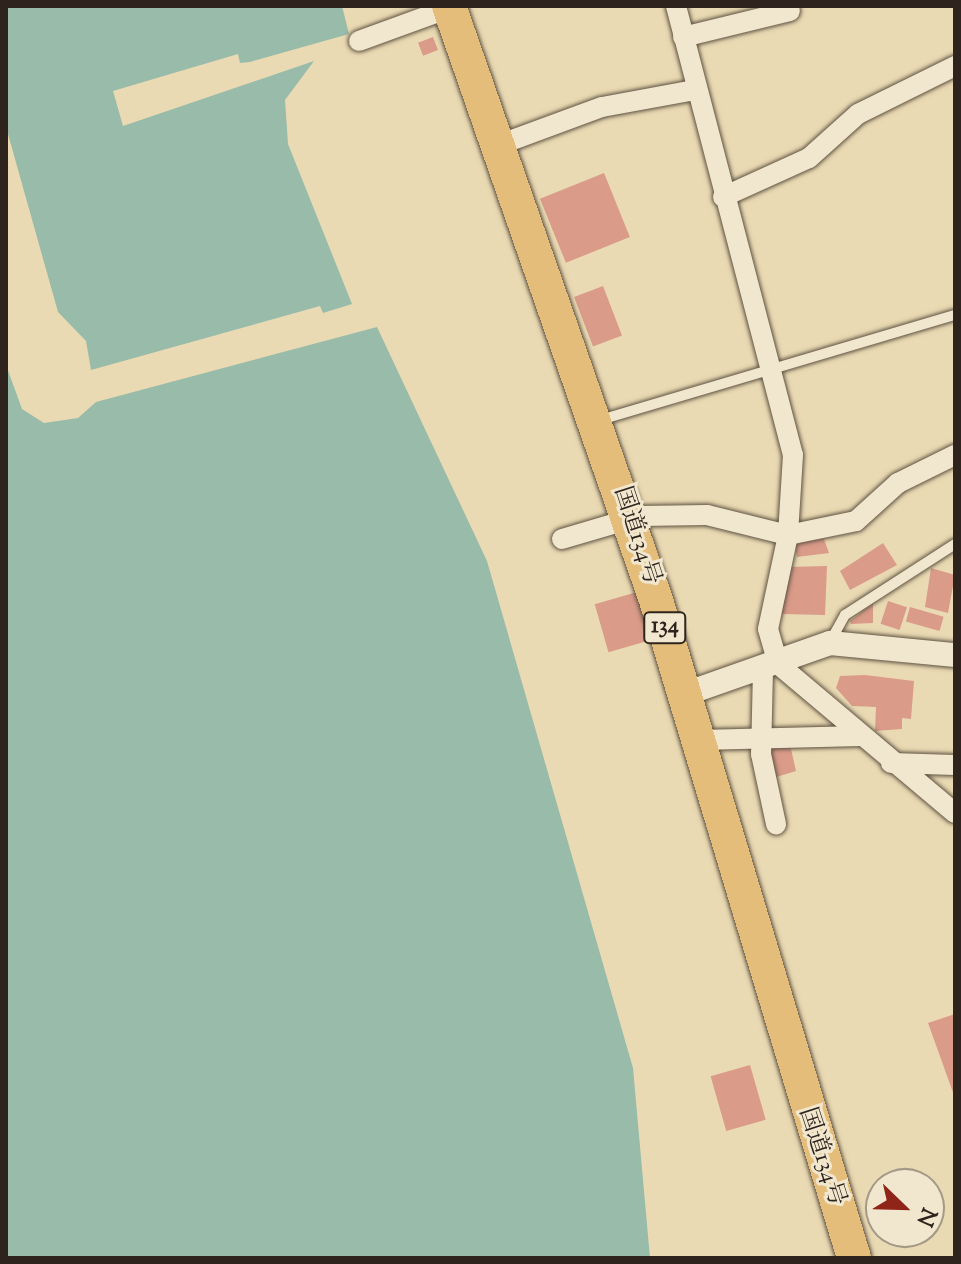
<!DOCTYPE html>
<html>
<head>
<meta charset="utf-8">
<style>
  body { margin:0 }
  #map { position:relative; width:961px; height:1264px; overflow:hidden; background:#eadab3; font-family:"Sorts Mill Goudy","Noto Serif JP",serif }
  div>[style] { position:absolute }
  .water>* { inset:0; background:#98bbaa }
  .building>* { inset:0; background:#da9b89; transform-origin:0 0 }
  .roads { filter:drop-shadow(0 0 2px #5e5242) drop-shadow(0 0 2px #5e5242) }
  .service>* { height:10px; margin:-5px; padding:0 5px; transform-origin:5px; border-radius:5px; background:#f1e7ce }
  .minor>* { height:20px; margin:-10px; padding:0 10px; transform-origin:10px; border-radius:10px; background:#f1e7ce }
  .tertiary>* { height:24px; margin:-12px; padding:0 12px; transform-origin:12px; border-radius:12px; background:#f1e7ce }
  .trunk>* { height:34px; margin:-17px; padding:0 17px; transform-origin:17px; border-radius:17px; background:#e5bd7a }
  span { translate:-50% -50%; white-space:nowrap; text-align:center; line-height:1.15; -webkit-text-stroke:6px #f1e7ce; paint-order:stroke }
  .shield-label span { padding:2px 6px; background:#f1e7ce; border:2px solid; border-radius:6px; -webkit-text-stroke-width:0 }
  .shield-label { font-size:22px; color:#2f241d; font-weight:700 }
  .street-label { font-size:24px; color:#2f241d }
  .frame { position:absolute; inset:0; border:8px solid #2f241d; pointer-events:none }
  .north { position:absolute; left:865px; top:1168px; width:80px; height:80px; box-sizing:border-box; background:#f1e7ce; border:2px solid #a39987; border-radius:50%; rotate:113deg; font-size:22px; font-weight:700; line-height:32px; text-align:center; color:#2f241d }
  .north::after { content:''; display:block; margin:auto; width:28px; height:36px; background:#8f2418; clip-path:polygon(50% 0,100% 100%,50% 72%,0 100%) }
</style>
</head>
<body>
<div id="map">
  <div class="water">
    <i style="clip-path:polygon(6px 6px,342px 6px,349px 34px,250px 62px,240px 63px,238px 54px,113px 91px,123px 126px,314px 61px,285px 100px,288px 144px,352px 304px,323px 313px,320px 306px,91px 370px,86px 341px,58px 312px,6px 127px)"></i>
    <i style="clip-path:polygon(377px 327px,487px 561px,633px 1068px,650px 1258px,6px 1258px,6px 365px,22px 409px,44px 423px,78px 418px,96px 402px)"></i>
  </div>
  <div class="building">
    <i style="left:433px;top:37px;width:14px;height:16px;rotate:69deg"></i>
    <i style="left:604px;top:173px;width:69px;height:69px;rotate:68deg"></i>
    <i style="left:603px;top:286px;width:53px;height:31px;rotate:69deg"></i>
    <i style="clip-path:polygon(824px 539px,829px 553px,797px 557px,795px 547px,804px 540px)"></i>
    <i style="clip-path:polygon(883px 543px,897px 565px,850px 590px,840px 571px)"></i>
    <i style="clip-path:polygon(827px 566px,825px 615px,781px 614px,787px 567px)"></i>
    <i style="clip-path:polygon(931px 568px,955px 575px,948px 613px,925px 607px)"></i>
    <i style="left:637px;top:592px;width:50px;height:44px;rotate:74deg"></i>
    <i style="left:888px;top:601px;width:20px;height:24px;rotate:18deg"></i>
    <i style="clip-path:polygon(873px 603px,873px 623px,851px 624px,850px 621px)"></i>
    <i style="left:910px;top:607px;width:35px;height:15px;rotate:16deg"></i>
    <i style="clip-path:polygon(865px 675px,914px 681px,911px 719px,902px 718px,902px 729px,875px 731px,876px 707px,852px 706px,836px 688px,840px 676px)"></i>
    <i style="clip-path:polygon(789px 740px,796px 771px,773px 778px,770px 744px)"></i>
    <i style="clip-path:polygon(955px 1014px,955px 1098px,928px 1023px)"></i>
    <i style="left:750px;top:1065px;width:57px;height:41px;rotate:74deg"></i>
  </div>
  <div class="roads">
    <div class="service">
      <i style="left:600px;top:420px;width:370px;rotate:-16.5deg"></i>
      <i style="left:830px;top:642px;width:31px;rotate:-61deg"></i>
      <i style="left:845px;top:615px;width:131px;rotate:-32.8deg"></i>
    </div>
    <div class="minor">
      <i style="left:676px;top:6px;width:464px;rotate:75.4deg"></i>
      <i style="left:793px;top:455px;width:80px;rotate:93.6deg"></i>
      <i style="left:788px;top:535px;width:96px;rotate:102deg"></i>
      <i style="left:768px;top:629px;width:36px;rotate:74deg"></i>
      <i style="left:778px;top:664px;width:231px;rotate:40.1deg"></i>
      <i style="left:683px;top:37px;width:110px;rotate:-13.7deg"></i>
      <i style="left:359px;top:41px;width:102px;rotate:-20deg"></i>
      <i style="left:496px;top:146px;width:113px;rotate:-20.2deg"></i>
      <i style="left:602px;top:107px;width:95px;rotate:-10.4deg"></i>
      <i style="left:723px;top:197px;width:94px;rotate:-24.4deg"></i>
      <i style="left:809px;top:158px;width:66px;rotate:-41.9deg"></i>
      <i style="left:858px;top:114px;width:108px;rotate:-26.3deg"></i>
      <i style="left:562px;top:539px;width:81px;rotate:-16.4deg"></i>
      <i style="left:640px;top:516px;width:67px;rotate:-0.9deg"></i>
      <i style="left:707px;top:515px;width:83px;rotate:13.9deg"></i>
      <i style="left:788px;top:535px;width:69px;rotate:-11.6deg"></i>
      <i style="left:856px;top:521px;width:57px;rotate:-42.1deg"></i>
      <i style="left:898px;top:483px;width:64px;rotate:-26.2deg"></i>
      <i style="left:763px;top:669px;width:85px;rotate:91.3deg"></i>
      <i style="left:761px;top:754px;width:72px;rotate:77.9deg"></i>
      <i style="left:700px;top:740px;width:160px;rotate:-1.4deg"></i>
      <i style="left:891px;top:763px;width:64px;rotate:1.8deg"></i>
    </div>
    <div class="tertiary">
      <i style="left:685px;top:694px;width:154px;rotate:-19.4deg"></i>
      <i style="left:830px;top:643px;width:126px;rotate:5.5deg"></i>
    </div>
    <div class="trunk">
      <i style="left:449px;top:6px;width:629px;rotate:70.79deg"></i>
      <i style="left:656px;top:600px;width:687px;rotate:73.25deg"></i>
    </div>
  </div>
  <div class="shield-label">
    <span style="left:665px;top:628px">134</span>
  </div>
  <div class="street-label">
    <span style="left:636px;top:536px;rotate:72deg">国道134号</span>
    <span style="left:821px;top:1157px;rotate:72deg">国道134号</span>
  </div>
  <div class="frame"></div>
  <div class="north">N</div>
</div>
</body>
</html>
